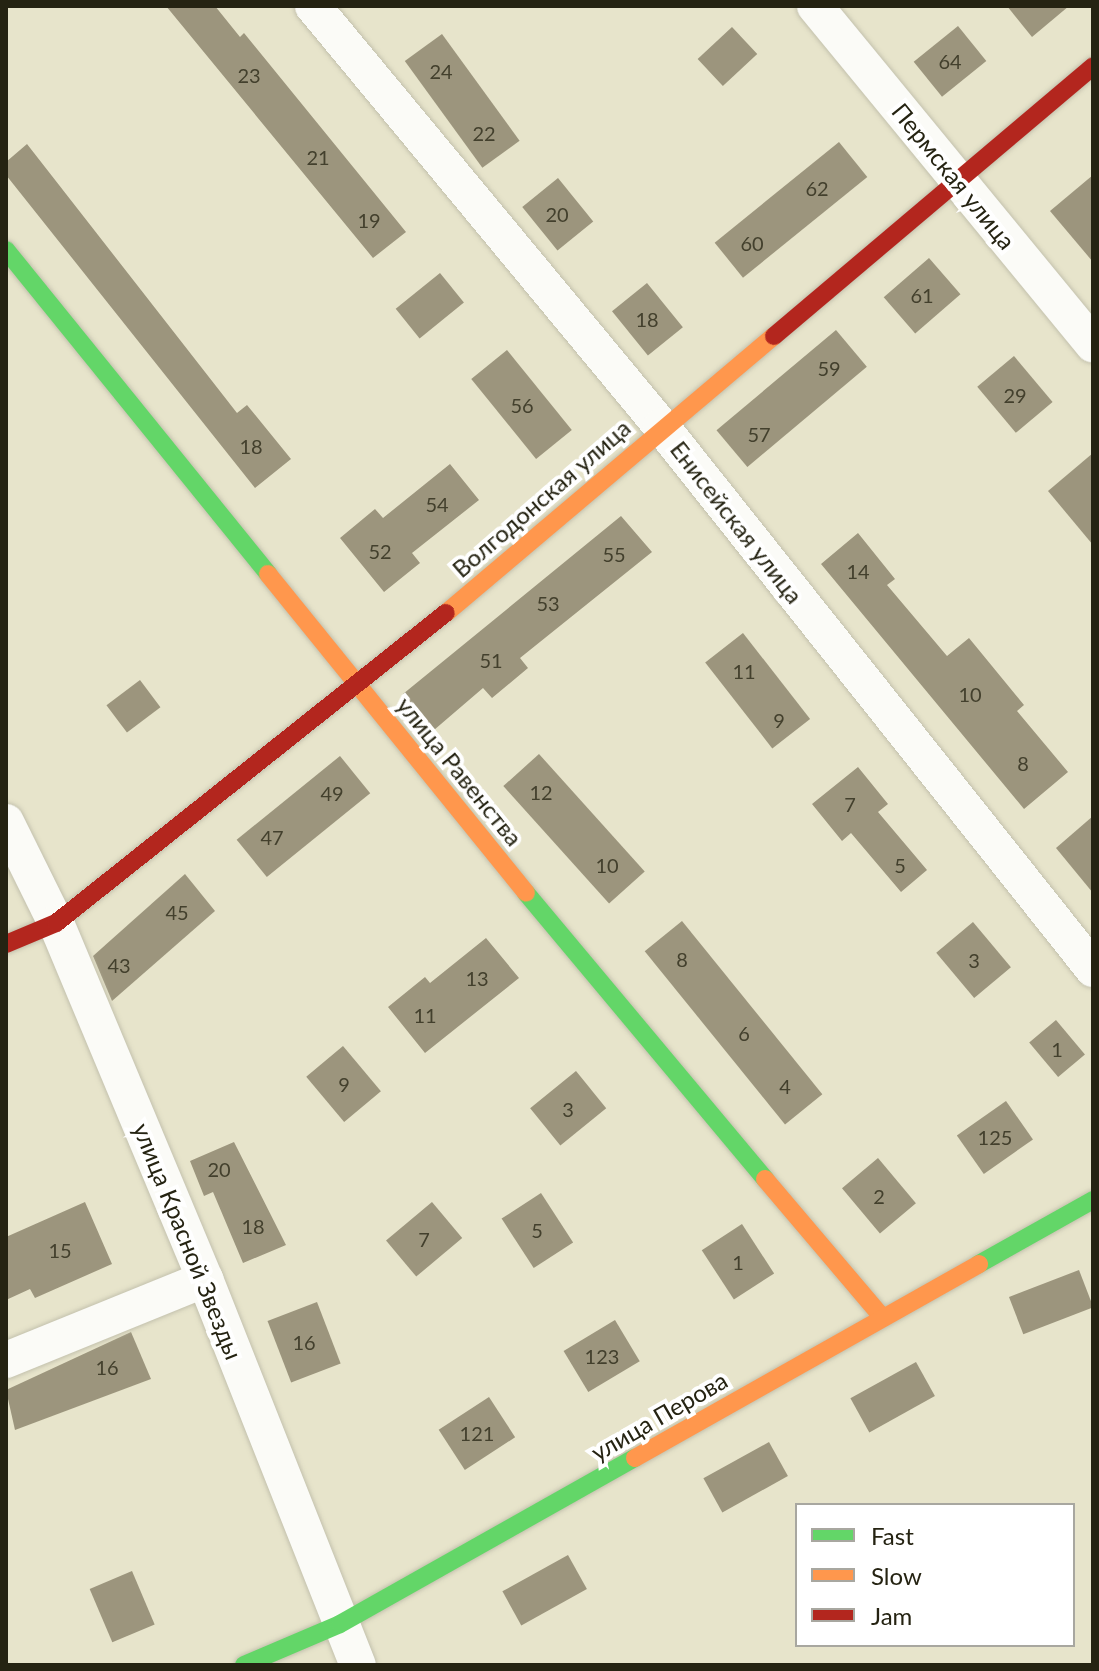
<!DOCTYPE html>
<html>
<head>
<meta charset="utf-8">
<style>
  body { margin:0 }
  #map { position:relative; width:1099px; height:1671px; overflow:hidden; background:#e7e4cb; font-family:Lato,sans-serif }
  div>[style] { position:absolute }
  .building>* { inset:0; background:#9c957d; transform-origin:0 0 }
  .roads { filter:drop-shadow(0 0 2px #c3c1ad) drop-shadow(0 0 2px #c3c1ad) }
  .street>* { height:36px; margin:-18px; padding:0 18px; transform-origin:18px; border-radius:18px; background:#fbfbf7 }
  .fast>* { height:18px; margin:-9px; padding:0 9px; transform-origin:9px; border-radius:9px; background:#63d668 }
  .slow>* { height:18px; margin:-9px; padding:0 9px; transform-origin:9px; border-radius:9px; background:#ff974d }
  .jam>* { height:18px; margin:-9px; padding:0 9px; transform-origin:9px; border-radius:9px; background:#b3261e }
  span { translate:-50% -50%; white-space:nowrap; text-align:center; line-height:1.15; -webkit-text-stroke:8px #fff; paint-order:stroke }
  .number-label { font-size:20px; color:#43402d }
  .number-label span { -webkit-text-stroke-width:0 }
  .street-label { font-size:24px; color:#252312 }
  .frame { position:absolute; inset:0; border:8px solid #252312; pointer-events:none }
  .legend { position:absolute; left:795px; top:1503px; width:280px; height:144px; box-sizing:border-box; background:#fff; border:2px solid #a8a7a0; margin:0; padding:10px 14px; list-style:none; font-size:24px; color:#252312 }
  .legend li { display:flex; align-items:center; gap:16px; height:40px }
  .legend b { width:40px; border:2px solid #a8a7a0 }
</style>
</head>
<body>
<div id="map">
  <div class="building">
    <i style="clip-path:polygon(166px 6px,215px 6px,240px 37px,244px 33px,406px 232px,373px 258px)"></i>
    <i style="clip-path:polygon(1007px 6px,1069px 6px,1032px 37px)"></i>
    <i style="left:958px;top:26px;width:45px;height:57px;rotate:51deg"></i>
    <i style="left:732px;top:27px;width:37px;height:47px;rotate:47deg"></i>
    <i style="left:442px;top:34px;width:132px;height:46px;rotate:54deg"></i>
    <i style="left:839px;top:142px;width:45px;height:160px;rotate:51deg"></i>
    <i style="clip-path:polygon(27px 144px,237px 413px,247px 405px,291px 459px,255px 488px,6px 175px,6px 162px)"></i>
    <i style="clip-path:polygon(1093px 175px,1093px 262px,1050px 211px)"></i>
    <i style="left:558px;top:178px;width:56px;height:46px;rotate:51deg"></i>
    <i style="left:929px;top:258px;width:48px;height:60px;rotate:49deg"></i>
    <i style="left:440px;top:273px;width:38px;height:57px;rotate:51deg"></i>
    <i style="left:647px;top:283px;width:57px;height:45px;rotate:51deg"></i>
    <i style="left:836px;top:330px;width:48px;height:156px;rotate:50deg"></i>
    <i style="left:507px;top:350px;width:103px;height:46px;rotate:51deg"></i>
    <i style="left:1014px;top:356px;width:60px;height:48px;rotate:50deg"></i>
    <i style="clip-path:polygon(1093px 453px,1093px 545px,1048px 491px)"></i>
    <i style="clip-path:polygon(450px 464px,479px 500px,412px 553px,420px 563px,384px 592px,340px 538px,375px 509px,383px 518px)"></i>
    <i style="clip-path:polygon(621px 516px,652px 552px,520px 658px,528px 668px,492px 698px,483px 688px,434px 730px,403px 694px)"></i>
    <i style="clip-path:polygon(858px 533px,895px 579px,887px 585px,947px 656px,969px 638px,1024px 705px,1017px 711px,1068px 772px,1024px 809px,821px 564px)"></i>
    <i style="left:743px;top:633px;width:109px;height:48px;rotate:52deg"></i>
    <i style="left:140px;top:680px;width:34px;height:42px;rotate:53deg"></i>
    <i style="left:539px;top:754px;width:158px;height:48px;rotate:48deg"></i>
    <i style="left:340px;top:756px;width:48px;height:133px;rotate:51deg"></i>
    <i style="clip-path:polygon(858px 767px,888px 804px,878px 812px,927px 870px,901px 892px,851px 833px,842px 841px,812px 804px)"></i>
    <i style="clip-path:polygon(1093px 816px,1093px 893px,1056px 848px)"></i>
    <i style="clip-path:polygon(185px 874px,215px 911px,112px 1001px,93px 956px)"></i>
    <i style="left:682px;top:921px;width:223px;height:48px;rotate:51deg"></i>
    <i style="left:973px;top:922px;width:59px;height:48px;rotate:50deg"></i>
    <i style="clip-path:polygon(486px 938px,519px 978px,425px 1053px,388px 1007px,425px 977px,430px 983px)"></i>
    <i style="left:1056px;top:1020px;width:45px;height:35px;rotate:50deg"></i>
    <i style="left:343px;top:1046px;width:59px;height:48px;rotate:50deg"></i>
    <i style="left:576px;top:1071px;width:48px;height:59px;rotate:51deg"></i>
    <i style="left:1006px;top:1101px;width:47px;height:60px;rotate:55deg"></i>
    <i style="clip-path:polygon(234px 1142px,286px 1245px,243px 1263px,213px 1192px,204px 1196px,190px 1161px)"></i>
    <i style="left:878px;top:1158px;width:59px;height:47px;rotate:50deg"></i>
    <i style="left:541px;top:1193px;width:59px;height:47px;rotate:57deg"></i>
    <i style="clip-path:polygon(85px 1202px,112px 1264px,35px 1298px,30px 1289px,6px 1300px,6px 1237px)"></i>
    <i style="left:432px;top:1202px;width:47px;height:60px;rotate:50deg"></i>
    <i style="left:742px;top:1224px;width:59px;height:48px;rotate:57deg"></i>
    <i style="left:1079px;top:1270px;width:40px;height:75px;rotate:69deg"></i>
    <i style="left:317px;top:1302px;width:66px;height:53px;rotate:69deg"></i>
    <i style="left:615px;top:1320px;width:48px;height:60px;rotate:59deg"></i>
    <i style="clip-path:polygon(131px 1332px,151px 1379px,15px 1430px,6px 1390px)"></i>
    <i style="left:916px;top:1362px;width:39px;height:75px;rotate:61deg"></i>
    <i style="left:489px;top:1397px;width:48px;height:60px;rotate:57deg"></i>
    <i style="left:769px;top:1442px;width:39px;height:75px;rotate:61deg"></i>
    <i style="left:568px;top:1555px;width:39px;height:75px;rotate:61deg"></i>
    <i style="left:132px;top:1571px;width:58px;height:46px;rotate:67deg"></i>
  </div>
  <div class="roads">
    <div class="street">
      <i style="left:313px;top:6px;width:545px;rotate:50.36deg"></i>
      <i style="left:661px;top:426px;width:694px;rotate:51.49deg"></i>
      <i style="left:815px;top:6px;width:438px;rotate:50.6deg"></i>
      <i style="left:6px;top:822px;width:113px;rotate:63.7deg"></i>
      <i style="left:56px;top:923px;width:386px;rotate:67.3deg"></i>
      <i style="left:205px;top:1279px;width:415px;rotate:68.4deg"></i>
      <i style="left:6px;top:1360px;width:215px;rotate:-22.1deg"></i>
    </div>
    <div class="fast">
      <i style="left:6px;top:250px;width:417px;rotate:51deg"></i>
      <i style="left:526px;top:893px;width:373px;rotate:50.1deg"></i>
      <i style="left:979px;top:1264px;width:131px;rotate:-29.3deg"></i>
      <i style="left:244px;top:1665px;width:104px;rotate:-23.1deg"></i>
      <i style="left:340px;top:1624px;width:338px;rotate:-29.4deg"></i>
    </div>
    <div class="slow">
      <i style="left:268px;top:574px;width:410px;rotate:51deg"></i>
      <i style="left:446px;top:613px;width:429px;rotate:-40.2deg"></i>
      <i style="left:765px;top:1179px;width:181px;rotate:49.7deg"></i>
      <i style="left:635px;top:1458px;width:395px;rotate:-29.4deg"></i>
    </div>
    <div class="jam">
      <i style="left:774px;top:336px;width:418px;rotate:-40.2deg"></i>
      <i style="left:6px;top:944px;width:54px;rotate:-22.8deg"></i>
      <i style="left:56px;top:923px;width:498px;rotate:-38.5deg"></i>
    </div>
  </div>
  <div class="number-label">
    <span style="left:950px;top:61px">64</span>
    <span style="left:441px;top:71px">24</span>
    <span style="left:249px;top:75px">23</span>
    <span style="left:484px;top:133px">22</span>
    <span style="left:318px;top:157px">21</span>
    <span style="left:817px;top:188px">62</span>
    <span style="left:557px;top:214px">20</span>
    <span style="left:369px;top:220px">19</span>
    <span style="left:752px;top:243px">60</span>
    <span style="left:922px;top:295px">61</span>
    <span style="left:647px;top:319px">18</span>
    <span style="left:829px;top:368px">59</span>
    <span style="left:1015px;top:395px">29</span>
    <span style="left:522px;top:405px">56</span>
    <span style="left:759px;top:434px">57</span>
    <span style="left:251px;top:446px">18</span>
    <span style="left:437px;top:504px">54</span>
    <span style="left:380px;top:551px">52</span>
    <span style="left:614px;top:554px">55</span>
    <span style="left:858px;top:571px">14</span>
    <span style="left:548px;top:603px">53</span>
    <span style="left:491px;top:660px">51</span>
    <span style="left:744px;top:671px">11</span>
    <span style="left:970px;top:694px">10</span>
    <span style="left:779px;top:720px">9</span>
    <span style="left:1023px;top:763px">8</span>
    <span style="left:541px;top:792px">12</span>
    <span style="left:332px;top:793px">49</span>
    <span style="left:850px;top:804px">7</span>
    <span style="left:272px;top:837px">47</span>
    <span style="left:607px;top:865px">10</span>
    <span style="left:900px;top:865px">5</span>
    <span style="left:177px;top:912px">45</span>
    <span style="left:682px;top:959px">8</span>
    <span style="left:974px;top:960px">3</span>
    <span style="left:119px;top:965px">43</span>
    <span style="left:477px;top:978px">13</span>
    <span style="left:425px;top:1015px">11</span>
    <span style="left:744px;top:1033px">6</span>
    <span style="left:1057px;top:1049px">1</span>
    <span style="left:344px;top:1084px">9</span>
    <span style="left:785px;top:1086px">4</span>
    <span style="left:568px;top:1109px">3</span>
    <span style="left:995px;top:1137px">125</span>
    <span style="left:219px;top:1169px">20</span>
    <span style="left:879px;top:1196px">2</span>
    <span style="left:253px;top:1226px">18</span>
    <span style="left:537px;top:1230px">5</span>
    <span style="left:424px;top:1239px">7</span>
    <span style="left:60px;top:1250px">15</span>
    <span style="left:738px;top:1262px">1</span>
    <span style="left:304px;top:1342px">16</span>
    <span style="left:602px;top:1356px">123</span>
    <span style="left:107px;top:1367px">16</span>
    <span style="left:477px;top:1433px">121</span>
  </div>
  <div class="street-label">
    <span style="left:954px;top:176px;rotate:51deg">Пермская улица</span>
    <span style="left:541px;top:498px;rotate:-41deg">Волгодонская улица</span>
    <span style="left:737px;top:522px;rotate:52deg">Енисейская улица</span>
    <span style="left:460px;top:771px;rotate:51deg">улица Равенства</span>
    <span style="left:188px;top:1241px;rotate:68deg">улица Красной Звезды</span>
    <span style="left:659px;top:1416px;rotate:-30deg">улица Перова</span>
  </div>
  <div class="frame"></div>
  <ul class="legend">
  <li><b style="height:10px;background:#63d668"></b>Fast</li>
  <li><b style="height:10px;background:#ff974d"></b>Slow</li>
  <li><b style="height:10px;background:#b3261e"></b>Jam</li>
  </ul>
</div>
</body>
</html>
